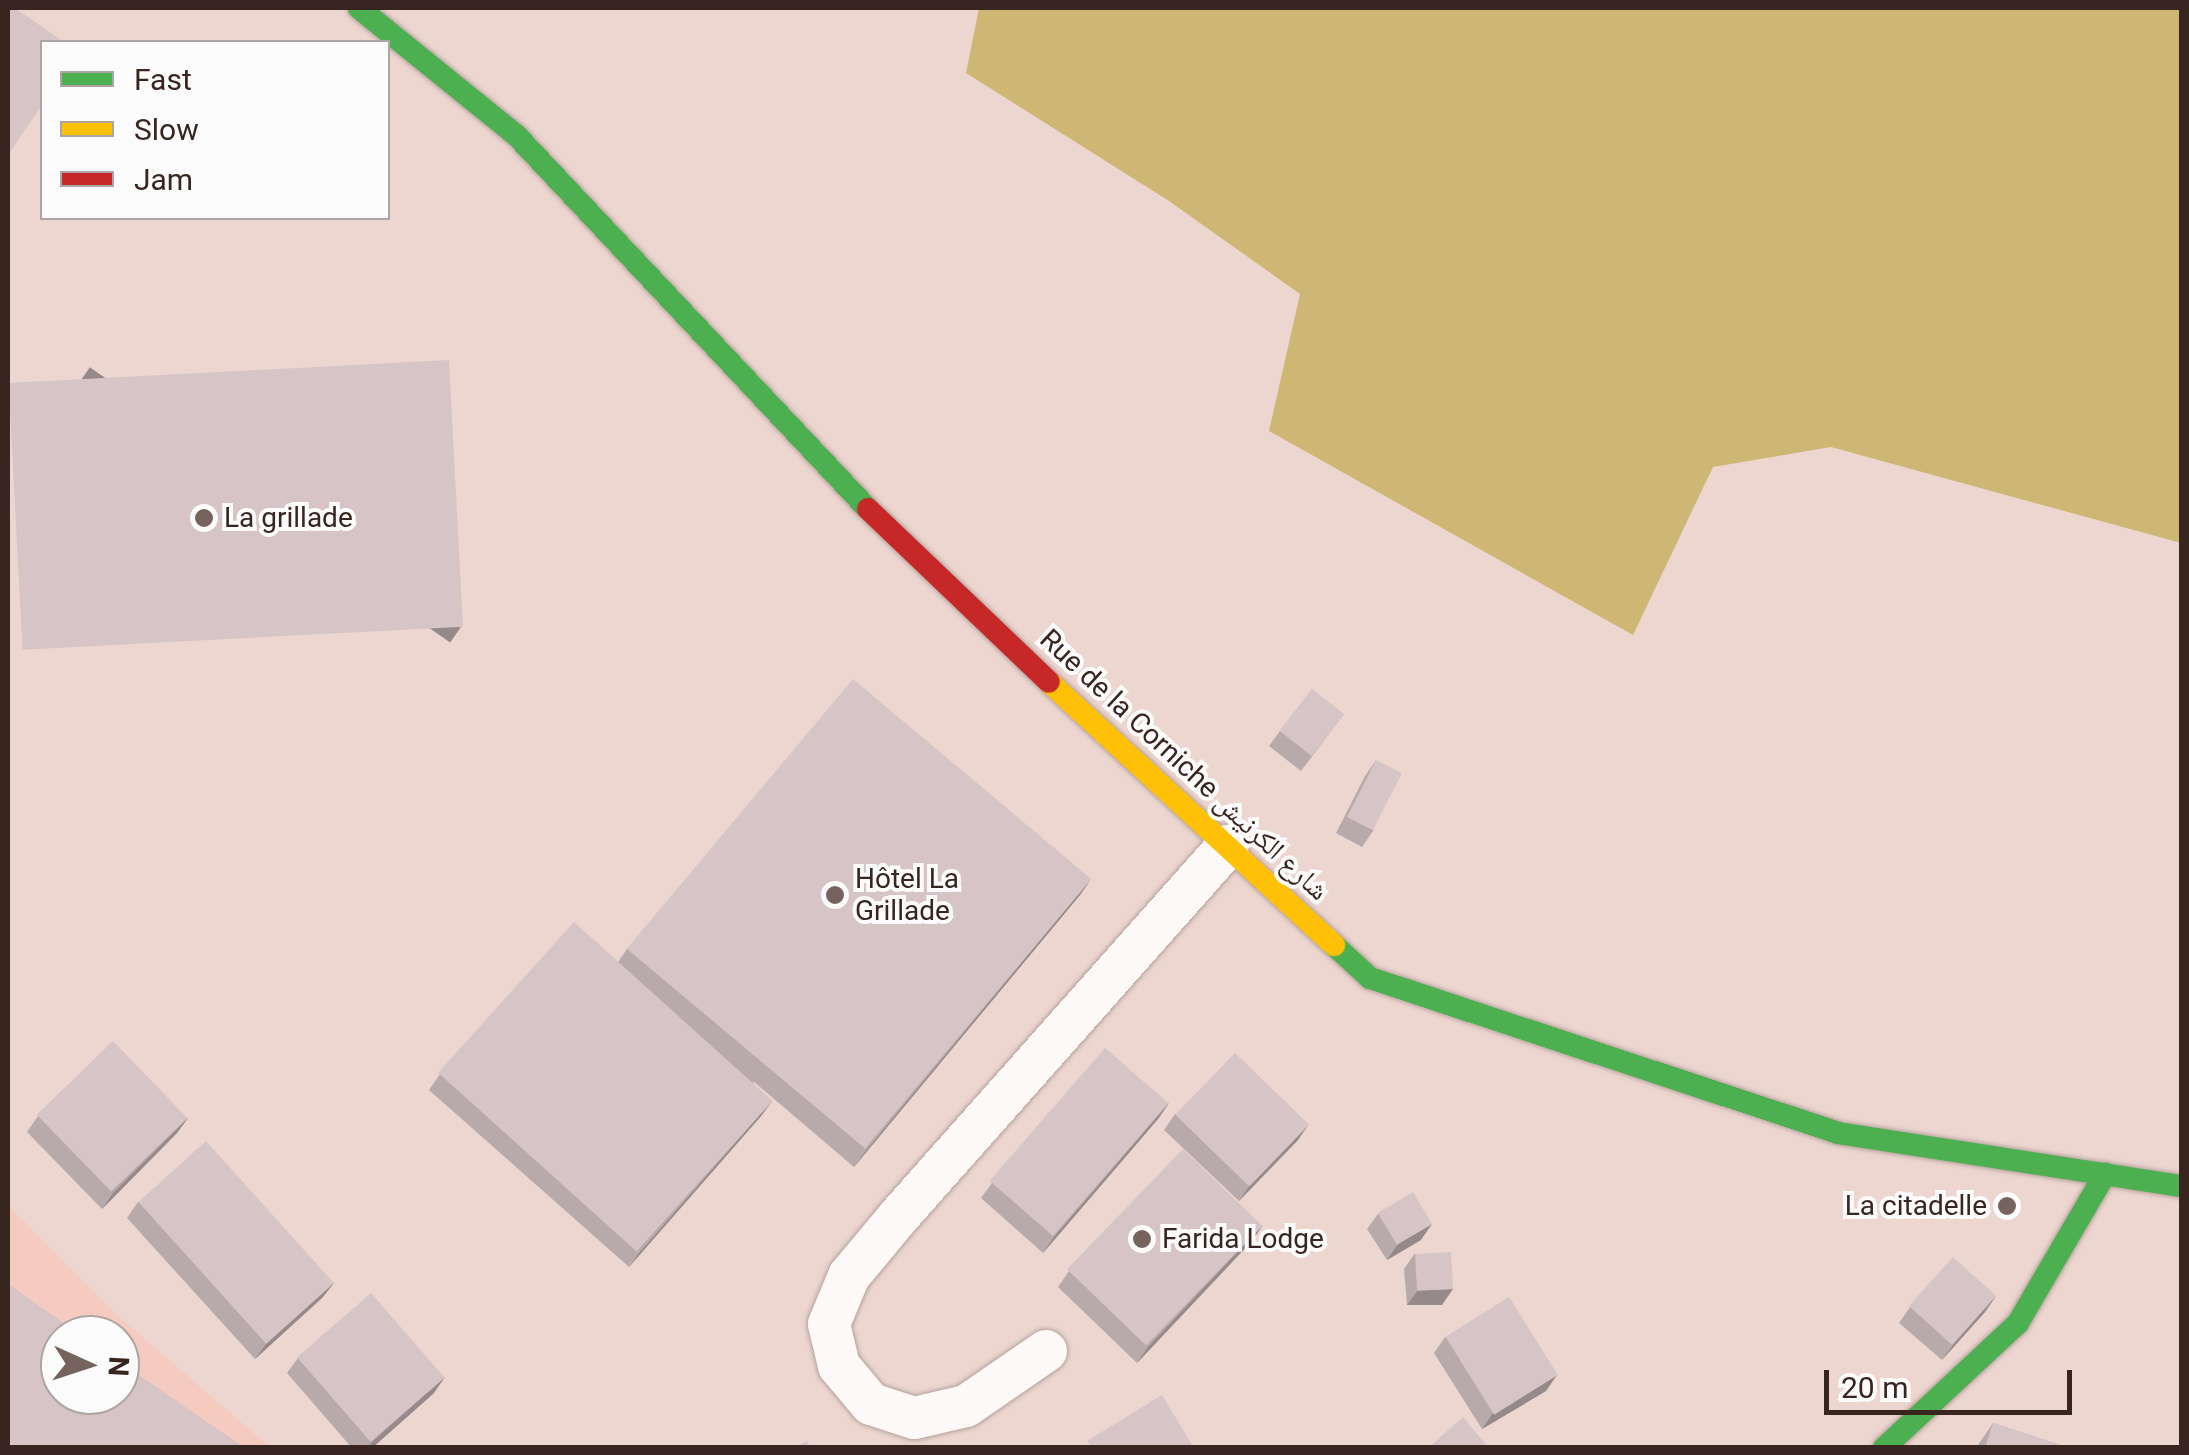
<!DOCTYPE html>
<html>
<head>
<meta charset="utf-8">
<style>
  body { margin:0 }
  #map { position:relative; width:2189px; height:1455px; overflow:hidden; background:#edd6d0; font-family:Roboto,"Noto Naskh Arabic",sans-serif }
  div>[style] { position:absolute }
  .built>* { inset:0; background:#f5cbbf }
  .water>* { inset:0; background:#ceb774 }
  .roads { filter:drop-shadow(0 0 2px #b5a29d) drop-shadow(0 0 2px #b5a29d) }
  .lane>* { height:42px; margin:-21px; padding:0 21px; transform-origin:21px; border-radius:21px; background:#fcf9f8 }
  .fast>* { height:22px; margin:-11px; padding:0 11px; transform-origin:11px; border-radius:11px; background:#4caf50 }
  .slow>* { height:22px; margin:-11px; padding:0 11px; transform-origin:11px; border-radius:11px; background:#ffc107 }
  .jam>* { height:22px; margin:-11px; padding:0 11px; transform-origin:11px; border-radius:11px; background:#c62828 }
  .wall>* { inset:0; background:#b8a9ab }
  .shaded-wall>* { inset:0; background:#96898b; transform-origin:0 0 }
  .building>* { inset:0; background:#d6c4c7; transform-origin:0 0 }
  .dots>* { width:28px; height:28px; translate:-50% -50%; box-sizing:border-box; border:5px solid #fbfbfb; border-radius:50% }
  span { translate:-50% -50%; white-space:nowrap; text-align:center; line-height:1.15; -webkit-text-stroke:8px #fbfbfb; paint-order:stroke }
  .poi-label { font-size:28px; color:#382520 }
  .left { translate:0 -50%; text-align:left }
  .right { translate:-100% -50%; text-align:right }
  .street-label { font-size:28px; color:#382520 }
  .frame { position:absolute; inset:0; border:10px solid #382520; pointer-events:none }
  .legend { position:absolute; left:40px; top:40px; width:350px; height:180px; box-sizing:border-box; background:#fbfbfb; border:2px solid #ada5a3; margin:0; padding:12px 18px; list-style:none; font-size:30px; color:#382520 }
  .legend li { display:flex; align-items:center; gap:20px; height:50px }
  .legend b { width:50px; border:2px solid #ada5a3 }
  .north { position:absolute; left:40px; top:1315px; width:100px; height:100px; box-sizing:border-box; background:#fbfbfb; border:2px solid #ada5a3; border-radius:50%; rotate:93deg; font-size:28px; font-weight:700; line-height:40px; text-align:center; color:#382520 }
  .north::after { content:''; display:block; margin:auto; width:35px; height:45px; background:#77635e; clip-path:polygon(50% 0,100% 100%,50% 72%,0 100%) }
  .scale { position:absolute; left:1824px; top:1370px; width:248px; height:45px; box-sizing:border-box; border:5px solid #382520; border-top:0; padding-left:12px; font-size:30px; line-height:35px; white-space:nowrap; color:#382520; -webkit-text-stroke:8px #fbfbfb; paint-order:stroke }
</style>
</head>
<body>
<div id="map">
  <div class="built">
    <i style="clip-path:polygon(evenodd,8px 1205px,118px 1316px,270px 1447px,8px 1447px,8px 1205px,60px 1335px,120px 1335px,120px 1395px,60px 1395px,60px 1335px)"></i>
  </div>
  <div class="water">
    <i style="clip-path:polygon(979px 8px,2181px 8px,2181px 543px,1831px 447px,1713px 467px,1633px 635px,1269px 431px,1300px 294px,1169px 201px,966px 73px)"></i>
  </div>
  <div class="roads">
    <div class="lane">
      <i style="left:1046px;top:1351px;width:97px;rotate:145.5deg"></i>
      <i style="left:966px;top:1406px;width:53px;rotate:167deg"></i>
      <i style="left:914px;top:1418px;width:45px;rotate:-162deg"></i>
      <i style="left:871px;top:1404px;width:50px;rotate:-130.1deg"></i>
      <i style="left:839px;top:1366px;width:43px;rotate:-103.4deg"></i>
      <i style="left:829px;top:1324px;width:52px;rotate:-67.4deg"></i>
      <i style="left:849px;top:1276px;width:78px;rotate:-50.2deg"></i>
      <i style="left:899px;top:1216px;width:495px;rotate:-48.4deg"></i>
    </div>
    <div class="fast">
      <i style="left:359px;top:8px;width:202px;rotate:39deg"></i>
      <i style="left:516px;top:135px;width:514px;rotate:46.74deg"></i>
      <i style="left:1334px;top:945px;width:49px;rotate:42.5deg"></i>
      <i style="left:1370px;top:978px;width:493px;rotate:18.3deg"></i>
      <i style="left:1838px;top:1133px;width:348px;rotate:8.8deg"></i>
      <i style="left:1884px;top:1448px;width:183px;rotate:-43deg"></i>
      <i style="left:2018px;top:1323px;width:173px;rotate:-59.7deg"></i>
    </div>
    <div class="slow">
      <i style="left:1049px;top:682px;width:388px;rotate:42.7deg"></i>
    </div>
    <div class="jam">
      <i style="left:868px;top:509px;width:250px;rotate:43.7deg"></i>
    </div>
  </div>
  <div class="wall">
    <i style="clip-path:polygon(1344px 714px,1301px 771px,1269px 746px,1280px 731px)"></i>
    <i style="clip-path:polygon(1376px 760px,1373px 831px,1362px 847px,1336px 833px,1365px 776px)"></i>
    <i style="clip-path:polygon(1091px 879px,1080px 895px,854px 1167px,753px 1081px,762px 1115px,629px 1267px,429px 1090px,440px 1074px,618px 962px,627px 949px)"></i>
    <i style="clip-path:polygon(1169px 1103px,1158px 1119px,1043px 1253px,981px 1198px,992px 1183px)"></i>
    <i style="clip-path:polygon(1175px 1114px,1298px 1140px,1239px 1201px,1164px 1130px)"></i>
    <i style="clip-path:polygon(38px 1116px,188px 1118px,177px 1133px,102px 1209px,27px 1132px)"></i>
    <i style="clip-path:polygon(138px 1202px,334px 1283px,322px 1298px,255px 1359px,127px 1218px)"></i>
    <i style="clip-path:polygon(1378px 1214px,1421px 1240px,1387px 1260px,1367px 1229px)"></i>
    <i style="clip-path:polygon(1252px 1241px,1137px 1363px,1058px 1287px,1069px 1271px)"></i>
    <i style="clip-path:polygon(1415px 1253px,1442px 1305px,1407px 1305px,1404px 1269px)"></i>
    <i style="clip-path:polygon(1996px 1296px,1985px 1312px,1942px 1360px,1899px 1323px,1910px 1307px)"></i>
    <i style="clip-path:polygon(1445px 1337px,1546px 1391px,1482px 1429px,1434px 1353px)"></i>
    <i style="clip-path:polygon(298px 1358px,434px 1393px,372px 1448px,352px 1448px,287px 1373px)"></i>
    <i style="clip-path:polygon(1993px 1423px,2070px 1448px,1976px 1448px)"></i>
  </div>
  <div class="shaded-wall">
    <i style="left:461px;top:627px;width:19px;height:453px;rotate:125deg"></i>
    <i style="clip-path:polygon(1091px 879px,1080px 895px,854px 1167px,865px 1152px)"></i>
    <i style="clip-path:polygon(773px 1100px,762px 1115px,629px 1267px,640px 1252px)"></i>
    <i style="clip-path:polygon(1169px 1103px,1158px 1119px,1043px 1253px,1054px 1237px)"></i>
    <i style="clip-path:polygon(188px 1118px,177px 1133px,102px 1209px,113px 1193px)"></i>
    <i style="clip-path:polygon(1309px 1124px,1298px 1140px,1239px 1201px,1250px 1185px)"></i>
    <i style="clip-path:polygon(1432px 1224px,1421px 1240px,1387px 1260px,1398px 1244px)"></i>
    <i style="clip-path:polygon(1263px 1225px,1252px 1241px,1137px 1363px,1148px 1347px)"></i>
    <i style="clip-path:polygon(334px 1283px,322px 1298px,255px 1359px,266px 1344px)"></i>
    <i style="clip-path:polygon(1453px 1289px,1442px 1305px,1407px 1305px,1418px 1290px)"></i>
    <i style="clip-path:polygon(1996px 1296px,1985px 1312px,1942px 1360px,1953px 1345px)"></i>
    <i style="clip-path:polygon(1557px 1375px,1546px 1391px,1482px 1429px,1493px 1413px)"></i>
    <i style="clip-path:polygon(445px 1377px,434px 1393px,372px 1448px,368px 1448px,372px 1442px)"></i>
  </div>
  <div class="building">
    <i style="clip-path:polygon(8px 8px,15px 8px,64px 42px,42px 42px,42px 105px,8px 155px)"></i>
    <i style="left:449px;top:360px;width:267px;height:441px;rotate:87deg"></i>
    <i style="left:853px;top:679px;width:311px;height:352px;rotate:40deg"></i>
    <i style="left:1312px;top:689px;width:41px;height:53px;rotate:38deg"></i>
    <i style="left:1376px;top:760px;width:29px;height:64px;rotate:27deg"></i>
    <i style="left:574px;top:922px;width:267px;height:203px;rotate:42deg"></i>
    <i style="left:113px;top:1041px;width:107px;height:106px;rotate:46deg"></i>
    <i style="left:1105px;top:1048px;width:84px;height:176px;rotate:41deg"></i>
    <i style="left:1235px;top:1053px;width:103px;height:86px;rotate:44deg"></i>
    <i style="left:206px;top:1141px;width:191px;height:91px;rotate:48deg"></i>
    <i style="left:1183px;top:1149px;width:110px;height:167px;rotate:44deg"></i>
    <i style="left:1413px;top:1192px;width:37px;height:41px;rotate:59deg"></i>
    <i style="left:1451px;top:1252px;width:37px;height:36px;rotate:87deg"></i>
    <i style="left:1953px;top:1257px;width:58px;height:66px;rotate:42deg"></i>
    <i style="clip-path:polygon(8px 1284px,81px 1335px,60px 1335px,60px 1395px,120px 1395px,120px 1362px,245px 1448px,17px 1448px,8px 1441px)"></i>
    <i style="left:371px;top:1293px;width:112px;height:98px;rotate:49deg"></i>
    <i style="left:1509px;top:1297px;width:92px;height:75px;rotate:58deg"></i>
    <i style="clip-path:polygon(1162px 1395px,1194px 1448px,1092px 1448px,1087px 1441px)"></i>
    <i style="clip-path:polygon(1463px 1417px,1489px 1448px,1428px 1448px)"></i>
    <i style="clip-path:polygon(1993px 1423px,2070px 1448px,1985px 1448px)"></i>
    <i style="clip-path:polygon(806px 1441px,811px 1448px,796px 1448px)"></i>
  </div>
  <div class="dots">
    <i style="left:204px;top:518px;background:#77635e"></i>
    <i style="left:835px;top:895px;background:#77635e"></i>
    <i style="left:2007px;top:1206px;background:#77635e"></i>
    <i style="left:1142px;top:1239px;background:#77635e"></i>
  </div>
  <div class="poi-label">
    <span class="left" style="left:224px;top:518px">La grillade</span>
    <span class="left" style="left:855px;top:895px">Hôtel La<br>Grillade</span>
    <span class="right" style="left:1987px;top:1206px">La citadelle</span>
    <span class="left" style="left:1162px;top:1239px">Farida Lodge</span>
  </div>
  <div class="street-label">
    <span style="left:1184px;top:765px;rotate:43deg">Rue de la Corniche شارع الكرنيش</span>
  </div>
  <div class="frame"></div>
  <ul class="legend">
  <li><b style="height:12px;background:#4caf50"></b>Fast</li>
  <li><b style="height:12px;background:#ffc107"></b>Slow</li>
  <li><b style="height:12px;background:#c62828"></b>Jam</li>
  </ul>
  <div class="north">N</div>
  <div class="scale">20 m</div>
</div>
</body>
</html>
